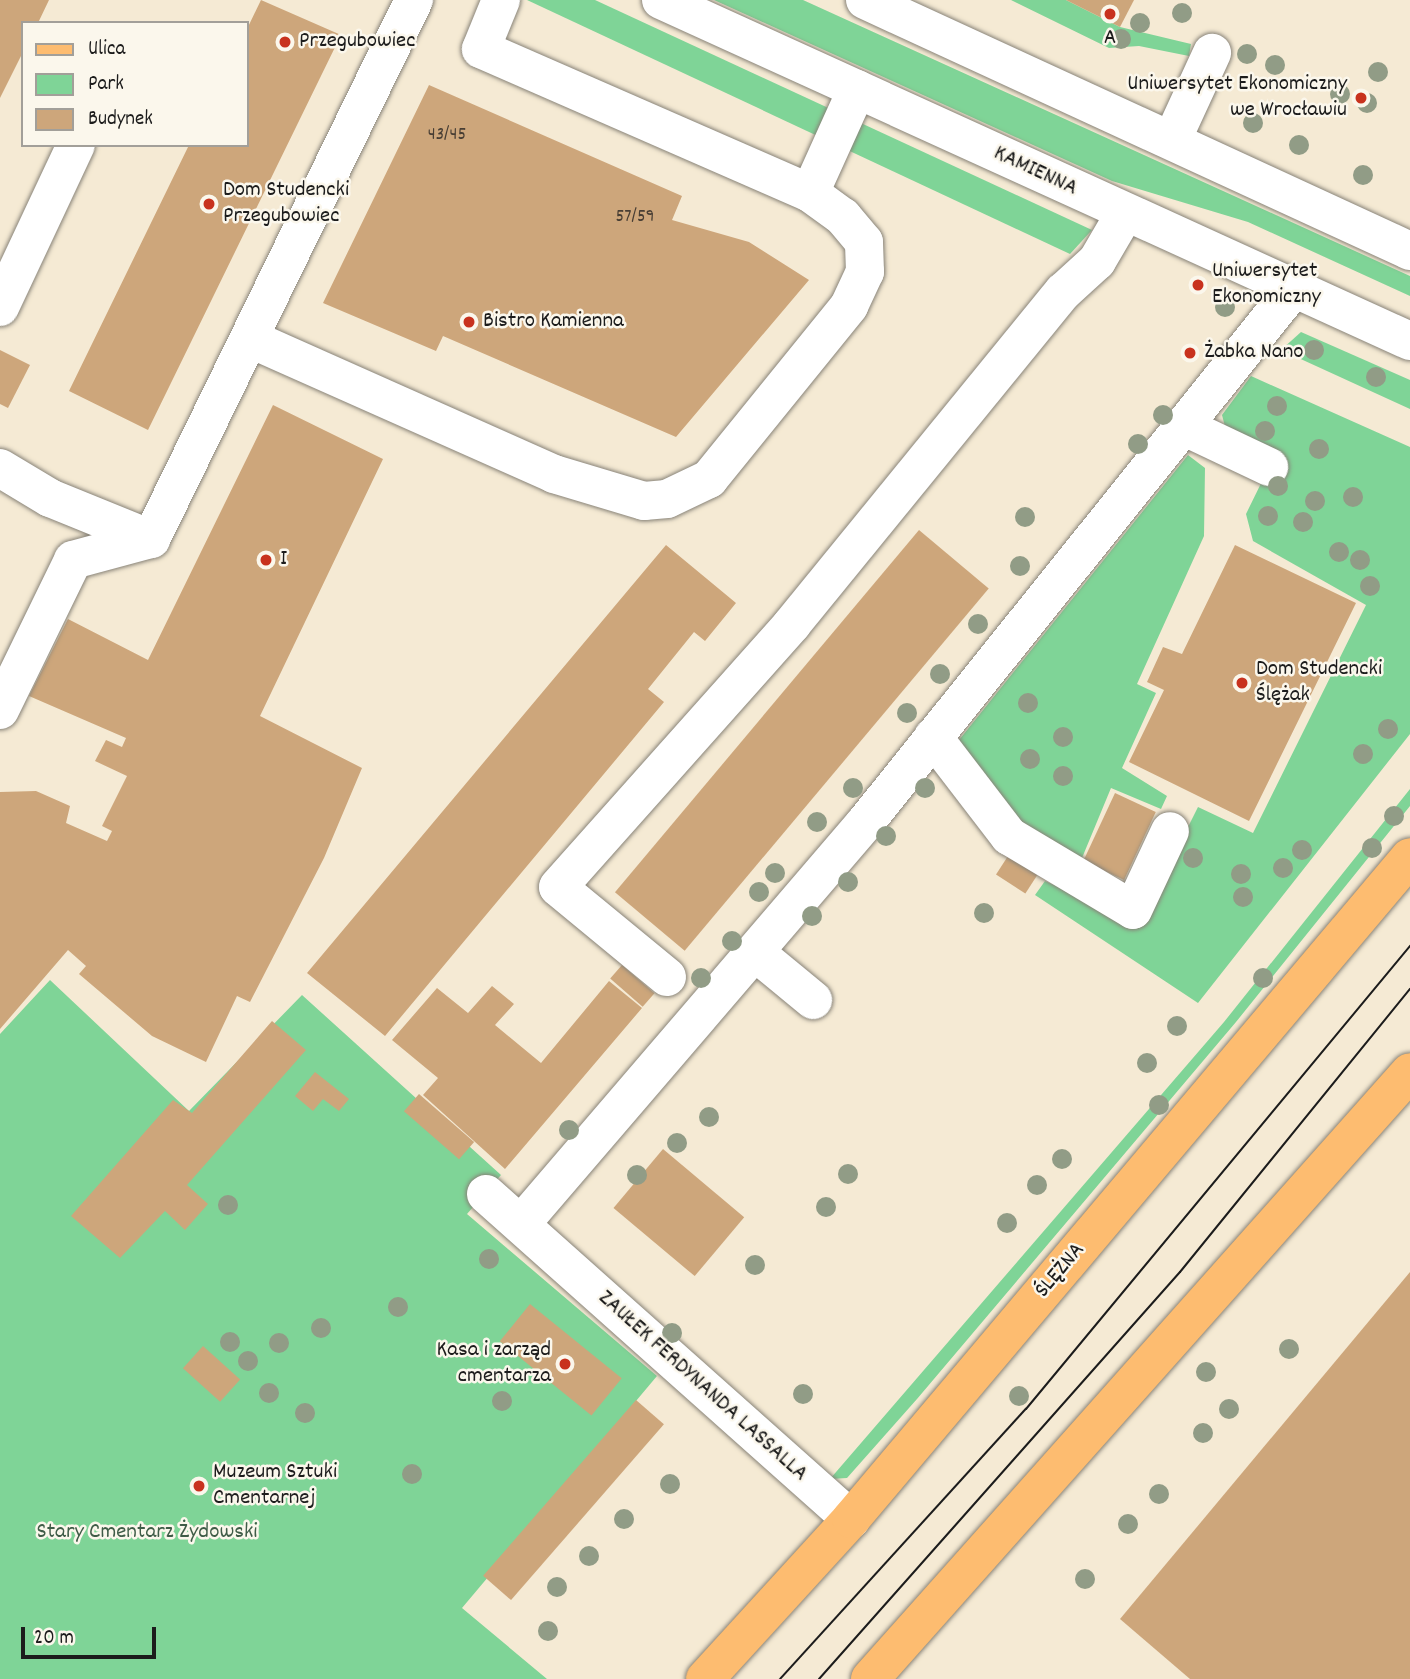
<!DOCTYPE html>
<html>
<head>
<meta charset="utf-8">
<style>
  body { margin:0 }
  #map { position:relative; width:1410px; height:1679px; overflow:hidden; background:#f5ead4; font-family:Dekko,sans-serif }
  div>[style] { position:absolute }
  .green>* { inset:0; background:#7fd497 }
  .building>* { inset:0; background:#cda67b; transform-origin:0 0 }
  .roads { filter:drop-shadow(0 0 2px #888378) drop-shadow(0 0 2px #888378) }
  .minor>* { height:38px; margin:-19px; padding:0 19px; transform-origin:19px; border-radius:19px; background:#fff }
  .major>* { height:38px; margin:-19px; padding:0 19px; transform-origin:19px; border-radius:19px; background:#fdbc70 }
  .tram>* { height:2px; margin:-1px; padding:0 1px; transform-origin:1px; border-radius:1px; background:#1c1c1c }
  .trees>* { width:20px; height:20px; margin:-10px; border-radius:50%; background:#919c86 }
  .dots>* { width:19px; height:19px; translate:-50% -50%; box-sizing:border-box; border:4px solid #fbf7ec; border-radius:50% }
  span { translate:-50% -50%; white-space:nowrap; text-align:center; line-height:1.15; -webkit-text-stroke:5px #fbf7ec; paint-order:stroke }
  .number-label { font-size:19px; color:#483e34 }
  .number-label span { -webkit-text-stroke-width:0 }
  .poi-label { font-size:23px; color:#1c1c1c }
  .left { translate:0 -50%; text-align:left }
  .right { translate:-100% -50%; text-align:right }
  .street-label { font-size:23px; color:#1c1c1c }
  .park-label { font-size:23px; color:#3f5c47 }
  .legend { position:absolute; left:21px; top:21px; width:228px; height:126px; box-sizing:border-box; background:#fbf7ec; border:2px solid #a29f99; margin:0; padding:9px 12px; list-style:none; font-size:21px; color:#1c1c1c }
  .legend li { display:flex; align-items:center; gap:14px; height:35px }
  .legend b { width:35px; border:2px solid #a29f99 }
  .scale { position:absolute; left:21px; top:1627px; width:135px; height:32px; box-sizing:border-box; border:4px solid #1c1c1c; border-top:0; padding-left:9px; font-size:21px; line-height:24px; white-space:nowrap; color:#1c1c1c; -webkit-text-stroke:5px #fbf7ec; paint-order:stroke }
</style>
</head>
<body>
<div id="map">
  <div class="green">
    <i style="clip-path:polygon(527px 0,595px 0,1092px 230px,1070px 254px)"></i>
    <i style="clip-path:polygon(714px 0,803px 0,1410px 276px,1410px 296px,1248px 222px,1112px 181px)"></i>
    <i style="clip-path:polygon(1011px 0,1066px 0,1120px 27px,1191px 44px,1189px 56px,1139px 46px,1109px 48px)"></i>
    <i style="clip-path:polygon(1301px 332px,1410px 380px,1410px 409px,1281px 350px)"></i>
    <i style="clip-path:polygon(1251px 376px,1410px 447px,1410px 734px,1198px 1003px,1035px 895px,1045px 881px,1140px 923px,1198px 807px,1253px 833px,1366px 605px,1253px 541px,1246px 514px,1270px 465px,1230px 446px,1222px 415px)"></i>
    <i style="clip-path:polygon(1188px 455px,1205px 468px,1204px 536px,1137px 684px,1156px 693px,1122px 768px,1167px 796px,1161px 809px,1111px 788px,1077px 870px,1027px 836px,959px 740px)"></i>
    <i style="clip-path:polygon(1410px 789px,1410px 806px,1236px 1022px,917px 1399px,847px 1478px,830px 1479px,1224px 1022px)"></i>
    <i style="clip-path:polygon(50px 980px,189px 1111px,302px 995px,501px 1175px,467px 1214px,657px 1376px,462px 1608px,547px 1679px,0 1679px,0 1034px)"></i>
  </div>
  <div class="building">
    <i style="clip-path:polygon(0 0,49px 0,38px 23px,23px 23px,23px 52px,0 98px)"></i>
    <i style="clip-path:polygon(261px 0,341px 35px,148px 430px,69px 391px,189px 145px,247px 145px,247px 29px)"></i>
    <i style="clip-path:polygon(1066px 0,1134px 0,1120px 27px)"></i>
    <i style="clip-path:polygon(429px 85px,682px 196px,672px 220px,749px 242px,809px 280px,676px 437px,443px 336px,436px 351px,323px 303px)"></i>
    <i style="clip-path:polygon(0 350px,30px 365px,8px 408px,0 404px)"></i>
    <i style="clip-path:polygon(273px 405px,383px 459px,260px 716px,362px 768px,324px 858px,250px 1002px,237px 996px,206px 1062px,152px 1036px,79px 974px,86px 966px,68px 950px,0 1029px,0 792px,36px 791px,70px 806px,66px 823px,107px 841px,112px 831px,102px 826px,127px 776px,95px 761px,106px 740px,122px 747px,126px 738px,29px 696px,68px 619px,148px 660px)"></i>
    <i style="left:919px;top:530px;width:91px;height:473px;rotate:40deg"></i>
    <i style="clip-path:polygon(666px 545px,736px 603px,705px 641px,694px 632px,648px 689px,664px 702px,385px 1036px,307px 973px)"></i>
    <i style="clip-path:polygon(1235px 545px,1356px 603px,1249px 821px,1129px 762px,1164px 690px,1147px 682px,1163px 647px,1182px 654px)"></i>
    <i style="left:1115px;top:793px;width:45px;height:75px;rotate:25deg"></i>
    <i style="left:1008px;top:856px;width:35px;height:22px;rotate:33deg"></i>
    <i style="left:622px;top:965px;width:43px;height:18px;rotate:41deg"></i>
    <i style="clip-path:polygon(609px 981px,642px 1008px,505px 1169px,423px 1095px,438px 1078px,392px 1040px,437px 988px,468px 1013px,492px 986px,514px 1004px,495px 1025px,541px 1063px)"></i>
    <i style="clip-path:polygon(272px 1021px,306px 1050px,187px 1185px,208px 1204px,185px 1230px,165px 1211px,120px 1258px,71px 1216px,173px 1100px,192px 1113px)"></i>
    <i style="clip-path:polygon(315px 1072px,349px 1099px,339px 1111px,323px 1099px,313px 1111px,295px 1096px)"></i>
    <i style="left:419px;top:1094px;width:73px;height:23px;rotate:41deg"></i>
    <i style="left:663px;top:1149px;width:106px;height:77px;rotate:40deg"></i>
    <i style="clip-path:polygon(1410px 1272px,1410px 1679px,1190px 1679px,1120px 1619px)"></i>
    <i style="left:530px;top:1304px;width:118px;height:48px;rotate:39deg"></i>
    <i style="left:203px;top:1346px;width:50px;height:30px;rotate:42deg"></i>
    <i style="left:636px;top:1400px;width:37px;height:233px;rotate:41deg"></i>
  </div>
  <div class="roads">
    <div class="minor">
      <i style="left:661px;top:0;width:823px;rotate:24.48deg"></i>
      <i style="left:865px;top:0;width:600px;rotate:24.73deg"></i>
      <i style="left:1172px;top:140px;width:96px;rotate:-65.3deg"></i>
      <i style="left:810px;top:193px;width:114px;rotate:-65.7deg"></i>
      <i style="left:0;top:307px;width:179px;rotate:-64.9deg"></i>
      <i style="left:251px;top:339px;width:332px;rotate:24deg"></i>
      <i style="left:554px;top:474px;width:94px;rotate:16.7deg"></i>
      <i style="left:644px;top:501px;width:23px;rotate:-5deg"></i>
      <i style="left:667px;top:499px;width:47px;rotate:-25.5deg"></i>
      <i style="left:709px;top:479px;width:223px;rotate:-51deg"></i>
      <i style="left:849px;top:306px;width:38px;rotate:-65deg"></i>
      <i style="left:865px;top:272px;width:30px;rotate:-92deg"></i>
      <i style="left:864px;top:242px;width:33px;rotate:-130deg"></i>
      <i style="left:843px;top:217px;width:41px;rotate:-144deg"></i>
      <i style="left:810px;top:193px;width:359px;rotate:-156.4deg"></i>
      <i style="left:481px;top:49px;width:53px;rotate:-67.8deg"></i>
      <i style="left:1187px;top:428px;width:91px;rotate:25.4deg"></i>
      <i style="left:0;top:468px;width:58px;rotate:31deg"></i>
      <i style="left:50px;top:498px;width:109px;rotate:22.1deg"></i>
      <i style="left:151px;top:539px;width:600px;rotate:-63.99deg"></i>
      <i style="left:0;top:710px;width:167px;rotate:-64deg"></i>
      <i style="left:73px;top:560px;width:81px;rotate:-15.1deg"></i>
      <i style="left:933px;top:737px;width:125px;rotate:52.5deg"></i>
      <i style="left:1009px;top:836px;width:144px;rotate:30.8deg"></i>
      <i style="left:1133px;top:910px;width:87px;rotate:-64.9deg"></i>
      <i style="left:756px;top:953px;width:74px;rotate:39.5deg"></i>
      <i style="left:667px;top:977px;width:141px;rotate:-140.5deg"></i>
      <i style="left:558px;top:887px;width:352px;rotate:-48.3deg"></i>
      <i style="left:792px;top:624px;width:429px;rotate:-50.8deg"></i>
      <i style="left:1063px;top:292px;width:46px;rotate:-42.4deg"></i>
      <i style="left:1097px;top:261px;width:56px;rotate:-59.7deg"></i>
      <i style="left:486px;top:1194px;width:489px;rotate:41.7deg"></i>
      <i style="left:521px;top:1224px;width:528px;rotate:-49.38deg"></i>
      <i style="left:865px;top:823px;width:687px;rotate:-51.26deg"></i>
    </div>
    <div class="major">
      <i style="left:705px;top:1679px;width:217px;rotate:-47.6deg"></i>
      <i style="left:851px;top:1519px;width:866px;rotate:-49.82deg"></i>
      <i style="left:870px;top:1679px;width:812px;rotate:-48.34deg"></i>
    </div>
  </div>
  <div class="tram">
    <i style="left:780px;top:1679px;width:365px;rotate:-47.7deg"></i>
    <i style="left:1026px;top:1409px;width:602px;rotate:-50.33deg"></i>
    <i style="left:819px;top:1679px;width:544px;rotate:-48.43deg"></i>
    <i style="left:1180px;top:1272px;width:365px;rotate:-50.9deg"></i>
  </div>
  <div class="trees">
    <i style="left:1182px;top:13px"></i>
    <i style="left:1140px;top:23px"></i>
    <i style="left:1121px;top:39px"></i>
    <i style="left:1247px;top:54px"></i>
    <i style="left:1275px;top:65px"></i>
    <i style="left:1378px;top:72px"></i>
    <i style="left:1340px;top:94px"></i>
    <i style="left:1367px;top:103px"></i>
    <i style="left:1253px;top:123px"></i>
    <i style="left:1299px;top:145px"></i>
    <i style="left:1363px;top:175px"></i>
    <i style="left:1225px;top:307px"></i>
    <i style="left:1314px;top:350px"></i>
    <i style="left:1376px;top:377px"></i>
    <i style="left:1277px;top:406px"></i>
    <i style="left:1163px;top:415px"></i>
    <i style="left:1265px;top:431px"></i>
    <i style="left:1138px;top:444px"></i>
    <i style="left:1319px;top:449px"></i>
    <i style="left:1278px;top:486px"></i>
    <i style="left:1353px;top:497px"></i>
    <i style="left:1315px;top:501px"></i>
    <i style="left:1268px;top:516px"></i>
    <i style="left:1025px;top:517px"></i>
    <i style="left:1303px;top:522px"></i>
    <i style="left:1339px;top:552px"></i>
    <i style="left:1360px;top:560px"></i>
    <i style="left:1020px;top:566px"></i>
    <i style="left:1370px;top:586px"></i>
    <i style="left:978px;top:624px"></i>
    <i style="left:940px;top:674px"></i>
    <i style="left:1028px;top:703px"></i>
    <i style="left:907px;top:713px"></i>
    <i style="left:1388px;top:729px"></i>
    <i style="left:1063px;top:737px"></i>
    <i style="left:1363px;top:754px"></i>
    <i style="left:1030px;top:759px"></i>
    <i style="left:1063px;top:776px"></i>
    <i style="left:853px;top:788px"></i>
    <i style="left:925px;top:788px"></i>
    <i style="left:1394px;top:816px"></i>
    <i style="left:817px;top:822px"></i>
    <i style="left:886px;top:836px"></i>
    <i style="left:1372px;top:848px"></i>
    <i style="left:1302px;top:850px"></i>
    <i style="left:1193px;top:858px"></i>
    <i style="left:1283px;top:868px"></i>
    <i style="left:775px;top:873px"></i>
    <i style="left:1241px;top:874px"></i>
    <i style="left:848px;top:882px"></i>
    <i style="left:759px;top:892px"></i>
    <i style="left:1243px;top:897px"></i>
    <i style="left:984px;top:913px"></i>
    <i style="left:812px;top:916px"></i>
    <i style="left:732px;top:941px"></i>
    <i style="left:701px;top:978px"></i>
    <i style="left:1263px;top:978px"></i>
    <i style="left:1177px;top:1026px"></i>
    <i style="left:1147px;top:1063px"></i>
    <i style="left:1159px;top:1105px"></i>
    <i style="left:709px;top:1117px"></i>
    <i style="left:569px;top:1130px"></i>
    <i style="left:677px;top:1143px"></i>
    <i style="left:1062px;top:1159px"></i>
    <i style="left:848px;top:1174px"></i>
    <i style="left:637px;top:1175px"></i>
    <i style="left:1037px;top:1185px"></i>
    <i style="left:228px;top:1205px"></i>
    <i style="left:826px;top:1207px"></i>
    <i style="left:1007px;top:1223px"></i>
    <i style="left:489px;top:1259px"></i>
    <i style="left:755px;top:1265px"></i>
    <i style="left:398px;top:1307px"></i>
    <i style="left:321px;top:1328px"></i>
    <i style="left:672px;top:1333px"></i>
    <i style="left:230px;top:1342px"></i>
    <i style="left:279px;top:1343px"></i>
    <i style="left:1289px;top:1349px"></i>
    <i style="left:248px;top:1361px"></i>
    <i style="left:1206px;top:1372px"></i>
    <i style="left:269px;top:1393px"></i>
    <i style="left:803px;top:1394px"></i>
    <i style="left:1019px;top:1396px"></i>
    <i style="left:502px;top:1401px"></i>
    <i style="left:1229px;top:1409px"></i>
    <i style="left:305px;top:1413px"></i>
    <i style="left:1203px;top:1433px"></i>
    <i style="left:412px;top:1474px"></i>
    <i style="left:670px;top:1484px"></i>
    <i style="left:1159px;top:1494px"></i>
    <i style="left:624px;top:1519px"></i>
    <i style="left:1128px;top:1524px"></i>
    <i style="left:589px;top:1556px"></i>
    <i style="left:1085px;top:1579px"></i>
    <i style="left:557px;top:1587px"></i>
    <i style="left:548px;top:1631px"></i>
  </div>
  <div class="dots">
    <i style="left:1110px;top:14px;background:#c8321e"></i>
    <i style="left:285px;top:42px;background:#c8321e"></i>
    <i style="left:1361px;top:98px;background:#c8321e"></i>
    <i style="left:209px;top:204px;background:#c8321e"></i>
    <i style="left:1198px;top:285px;background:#c8321e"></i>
    <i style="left:469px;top:322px;background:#c8321e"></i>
    <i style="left:1190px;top:353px;background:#c8321e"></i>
    <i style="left:266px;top:560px;background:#c8321e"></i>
    <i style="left:1242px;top:683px;background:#c8321e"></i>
    <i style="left:565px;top:1364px;background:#c8321e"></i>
    <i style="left:199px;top:1486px;background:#c8321e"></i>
  </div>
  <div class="number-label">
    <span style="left:447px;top:136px">43/45</span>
    <span style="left:635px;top:218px">57/59</span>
  </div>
  <div class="poi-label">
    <span style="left:1110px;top:39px">A</span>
    <span class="left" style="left:299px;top:42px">Przegubowiec</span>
    <span class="right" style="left:1347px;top:98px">Uniwersytet Ekonomiczny<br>we Wrocławiu</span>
    <span class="left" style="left:223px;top:204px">Dom Studencki<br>Przegubowiec</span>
    <span class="left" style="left:1212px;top:285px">Uniwersytet<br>Ekonomiczny</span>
    <span class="left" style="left:483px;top:322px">Bistro Kamienna</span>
    <span class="left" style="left:1204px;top:353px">Żabka Nano</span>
    <span class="left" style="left:280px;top:560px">I</span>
    <span class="left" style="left:1256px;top:683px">Dom Studencki<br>Ślężak</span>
    <span class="right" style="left:551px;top:1364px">Kasa i zarząd<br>cmentarza</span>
    <span class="left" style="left:213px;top:1486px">Muzeum Sztuki<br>Cmentarnej</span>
  </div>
  <div class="street-label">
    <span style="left:1035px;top:172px;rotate:25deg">KAMIENNA</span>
    <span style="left:1061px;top:1271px;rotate:-50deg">ŚLĘŻNA</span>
    <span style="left:702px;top:1387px;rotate:42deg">ZAUŁEK FERDYNANDA LASSALLA</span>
  </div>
  <div class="park-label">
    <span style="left:147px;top:1533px">Stary Cmentarz Żydowski</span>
  </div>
  <ul class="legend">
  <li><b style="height:9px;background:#fdbc70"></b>Ulica</li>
  <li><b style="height:19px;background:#7fd497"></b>Park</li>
  <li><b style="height:19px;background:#cda67b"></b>Budynek</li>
  </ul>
  <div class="scale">20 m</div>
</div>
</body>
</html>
